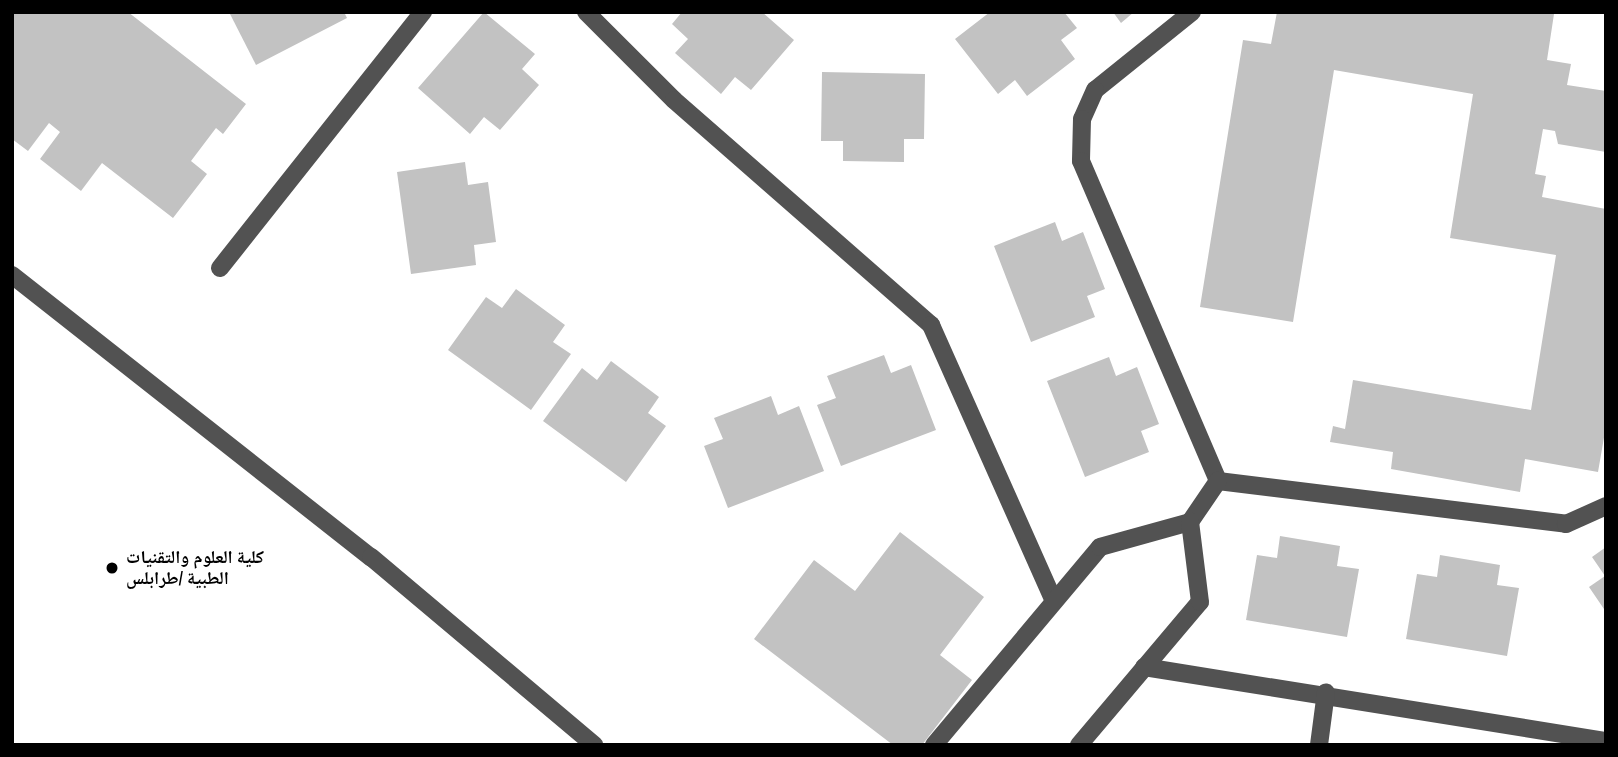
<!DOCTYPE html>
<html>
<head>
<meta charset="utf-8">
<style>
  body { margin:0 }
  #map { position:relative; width:1618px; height:757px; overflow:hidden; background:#fff; font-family:"Archivo Narrow","Noto Naskh Arabic",sans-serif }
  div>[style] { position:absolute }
  .building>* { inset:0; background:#c2c2c2 }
  .minor>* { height:18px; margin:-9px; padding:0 9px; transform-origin:9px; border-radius:9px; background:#525252 }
  .dots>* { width:19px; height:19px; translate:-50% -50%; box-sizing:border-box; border:4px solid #fff; border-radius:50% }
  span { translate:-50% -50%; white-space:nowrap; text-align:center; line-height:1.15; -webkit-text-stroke:5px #fff; paint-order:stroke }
  .poi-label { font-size:18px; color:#000; font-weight:700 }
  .left { translate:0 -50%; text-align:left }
  .frame { position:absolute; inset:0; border:14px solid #000; pointer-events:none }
</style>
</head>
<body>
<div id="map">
  <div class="building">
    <i style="clip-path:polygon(12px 12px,128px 12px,246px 104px,223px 134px,216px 128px,191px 161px,207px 174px,173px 218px,102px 163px,81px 191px,40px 159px,60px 132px,49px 123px,28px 151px,12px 139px)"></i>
    <i style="clip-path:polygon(229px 12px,344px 12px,347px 18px,256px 65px)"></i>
    <i style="clip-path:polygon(484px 12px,535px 54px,522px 69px,539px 85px,500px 130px,484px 117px,470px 134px,418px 88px)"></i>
    <i style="clip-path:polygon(682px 12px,762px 12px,794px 40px,751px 90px,735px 77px,721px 94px,675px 53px,688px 39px,672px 24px)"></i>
    <i style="clip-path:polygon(990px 12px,1064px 12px,1077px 28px,1061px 40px,1075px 59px,1027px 96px,1015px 80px,998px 94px,955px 39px)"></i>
    <i style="clip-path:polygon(1113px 12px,1134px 12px,1121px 23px)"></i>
    <i style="clip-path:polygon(1277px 12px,1554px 14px,1547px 60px,1571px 64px,1567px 85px,1606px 91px,1606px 152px,1558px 144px,1555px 131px,1543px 129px,1535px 174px,1546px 176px,1542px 197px,1606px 209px,1606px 426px,1598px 472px,1525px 459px,1520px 492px,1391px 469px,1393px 452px,1330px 442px,1333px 426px,1345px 429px,1353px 380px,1531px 410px,1556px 255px,1450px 238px,1473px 94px,1334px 70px,1293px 322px,1200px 307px,1243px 40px,1271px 44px)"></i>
    <i style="clip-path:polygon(822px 72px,925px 74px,924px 139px,904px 139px,904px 162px,843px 161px,843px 141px,821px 141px)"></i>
    <i style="clip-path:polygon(465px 162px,468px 185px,488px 182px,496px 242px,474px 245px,476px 265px,411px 274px,397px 172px)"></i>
    <i style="clip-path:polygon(1055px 222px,1062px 241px,1083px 232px,1105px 289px,1087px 296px,1095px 317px,1031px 342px,994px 246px)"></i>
    <i style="clip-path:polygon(516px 289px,565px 325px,553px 342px,571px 354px,531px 410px,448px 350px,486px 297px,502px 308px)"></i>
    <i style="clip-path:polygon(884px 355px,891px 373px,911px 365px,936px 430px,841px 466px,817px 405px,836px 398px,827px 376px)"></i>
    <i style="clip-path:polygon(1109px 357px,1116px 376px,1137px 367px,1159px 424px,1141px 431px,1149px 452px,1085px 477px,1047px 381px)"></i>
    <i style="clip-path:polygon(611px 361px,659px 397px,648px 413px,666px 426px,626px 482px,543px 421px,582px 368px,597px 380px)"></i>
    <i style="clip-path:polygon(771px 396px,778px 415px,799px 406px,824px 471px,728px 508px,704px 446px,723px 439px,714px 418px)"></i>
    <i style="clip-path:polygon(900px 532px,984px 597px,940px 655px,972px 680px,922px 745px,893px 745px,754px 639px,814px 560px,855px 591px)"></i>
    <i style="clip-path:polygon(1280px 536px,1340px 546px,1337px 566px,1359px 569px,1347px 637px,1246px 620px,1257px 555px,1277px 558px)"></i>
    <i style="clip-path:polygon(1606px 547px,1606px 612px,1589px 587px,1605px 576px,1592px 557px)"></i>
    <i style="clip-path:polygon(1440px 555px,1500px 565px,1497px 585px,1519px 588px,1507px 656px,1406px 639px,1417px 574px,1437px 577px)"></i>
  </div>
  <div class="minor">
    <i style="left:586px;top:12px;width:124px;rotate:45deg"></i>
    <i style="left:674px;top:100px;width:342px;rotate:41.2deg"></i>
    <i style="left:931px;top:325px;width:300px;rotate:66deg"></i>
    <i style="left:1192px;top:12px;width:124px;rotate:141.2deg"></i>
    <i style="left:1095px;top:90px;width:32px;rotate:114deg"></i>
    <i style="left:1082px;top:119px;width:42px;rotate:91.4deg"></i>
    <i style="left:1081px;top:161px;width:348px;rotate:66.8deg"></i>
    <i style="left:220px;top:268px;width:327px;rotate:-51.6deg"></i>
    <i style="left:12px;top:275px;width:457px;rotate:38.2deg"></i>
    <i style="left:371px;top:557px;width:292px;rotate:40.1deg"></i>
    <i style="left:1218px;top:481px;width:351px;rotate:7deg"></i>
    <i style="left:1566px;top:524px;width:44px;rotate:-24.2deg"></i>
    <i style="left:1144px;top:667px;width:468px;rotate:9.1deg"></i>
    <i style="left:934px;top:745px;width:258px;rotate:-50deg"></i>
    <i style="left:1100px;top:547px;width:93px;rotate:-15.5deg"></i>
    <i style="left:1190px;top:522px;width:50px;rotate:-55.7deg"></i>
    <i style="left:1079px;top:745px;width:187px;rotate:-49.8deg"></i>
    <i style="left:1200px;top:602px;width:81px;rotate:-97.1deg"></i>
    <i style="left:1319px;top:745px;width:53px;rotate:-82.5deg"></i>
  </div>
  <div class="dots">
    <i style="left:112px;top:568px;background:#000"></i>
  </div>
  <div class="poi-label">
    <span class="left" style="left:126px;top:568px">كلية العلوم والتقنيات<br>الطبية /طرابلس</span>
  </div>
  <div class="frame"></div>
</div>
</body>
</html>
